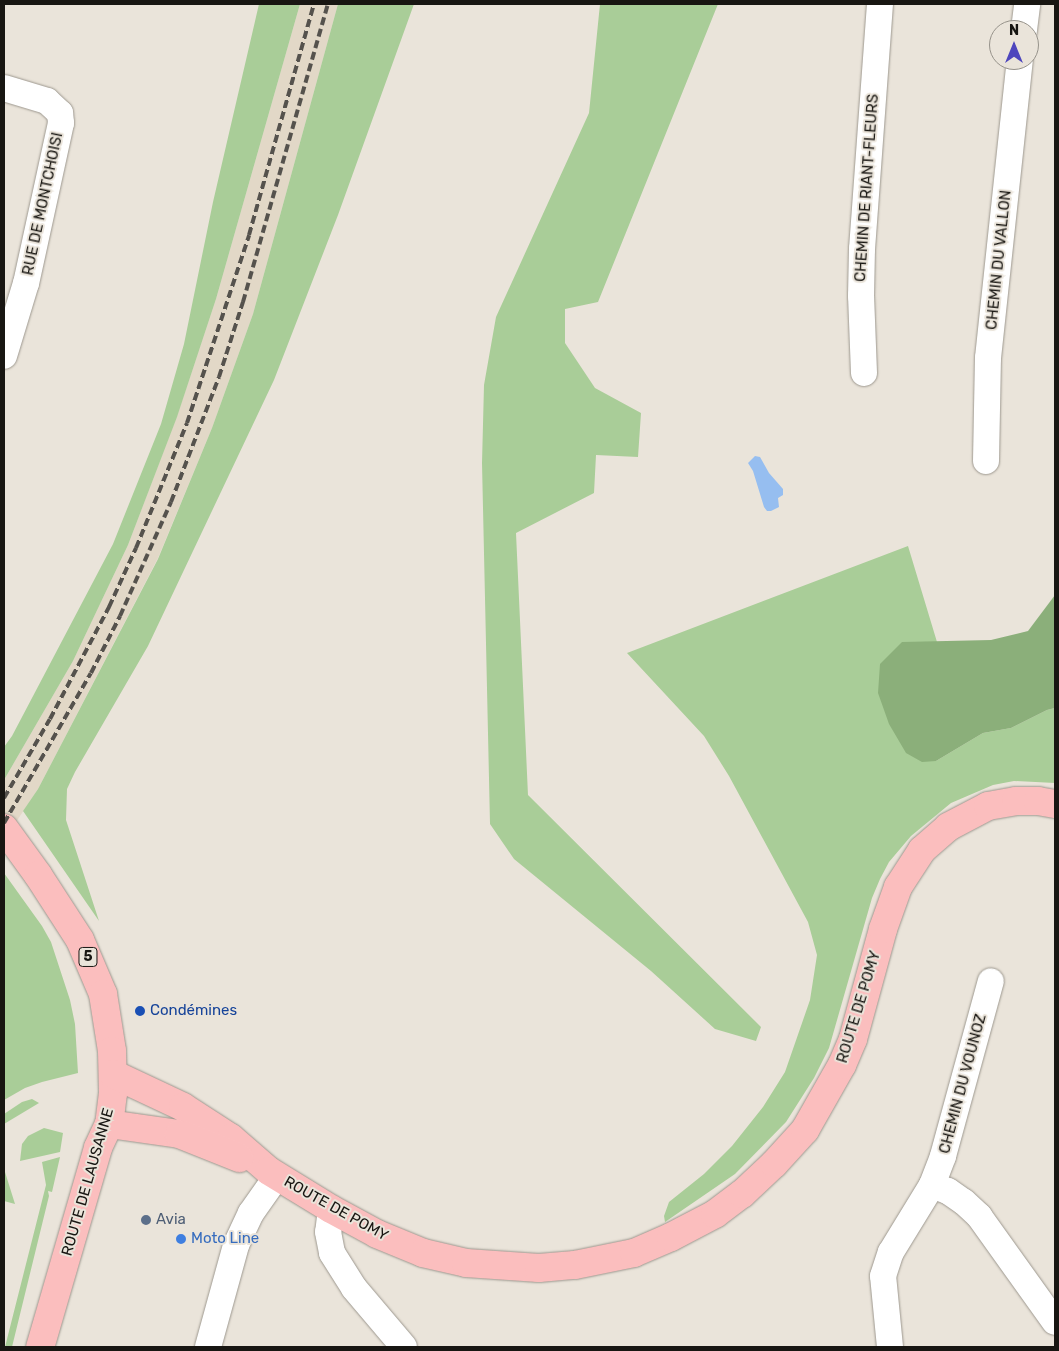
<!DOCTYPE html>
<html>
<head>
<meta charset="utf-8">
<style>
  body { margin:0 }
  #map { position:relative; width:1059px; height:1351px; overflow:hidden; background:#eae4da; font-family:Rubik,sans-serif }
  div>[style] { position:absolute }
  .built>* { inset:0; background:#e2d8c7 }
  .green>* { inset:0; background:#a9cd98 }
  .forest>* { inset:0; background:#8baf7a }
  .water>* { inset:0; background:#96bef0 }
  .roads { filter:drop-shadow(0 0 1px #9d988f) drop-shadow(0 0 1px #9d988f) }
  .minor>* { height:26px; margin:-13px; padding:0 13px; transform-origin:13px; border-radius:13px; background:#fff }
  .major>* { height:28px; margin:-14px; padding:0 14px; transform-origin:14px; border-radius:14px; background:#fbbebe }
  .rail>* { height:4px; margin-top:-2px; transform-origin:0; background:repeating-linear-gradient(90deg,#55524d 0 8px,transparent 0 12px) }
  .dots>* { width:14px; height:14px; translate:-50% -50%; box-sizing:border-box; border:2px solid #eae4da; border-radius:50% }
  span { translate:-50% -50%; white-space:nowrap; text-align:center; line-height:1.15; -webkit-text-stroke:4px #eae4da; paint-order:stroke }
  .shield-label span { padding:1px 4px; background:#eae4da; border:1px solid; border-radius:4px; -webkit-text-stroke-width:0 }
  .shield-label { font-size:14px; color:#181612; font-weight:700 }
  .street-label { font-size:15px; color:#181612 }
  .transit-label { font-size:15px; color:#164399 }
  .left { translate:0 -50%; text-align:left }
  .service-label { font-size:15px; color:#4e5e75 }
  .shop-label { font-size:15px; color:#366cbe }
  .frame { position:absolute; inset:0; border:5px solid #181612; pointer-events:none }
  .north { position:absolute; left:989px; top:20px; width:50px; height:50px; box-sizing:border-box; background:#eae4da; border:1px solid #96928a; border-radius:50%; rotate:0deg; font-size:14px; font-weight:700; line-height:20px; text-align:center; color:#181612 }
  .north::after { content:''; display:block; margin:auto; width:18px; height:22px; background:#4e46bd; clip-path:polygon(50% 0,100% 100%,50% 72%,0 100%) }
</style>
</head>
<body>
<div id="map">
  <div class="built">
    <i style="clip-path:polygon(300px 4px,338px 4px,253px 314px,212px 428px,158px 558px,38px 789px,4px 840px,4px 780px,73px 661px,128px 545px,177px 416px,216px 299px)"></i>
  </div>
  <div class="green">
    <i style="clip-path:polygon(259px 4px,300px 4px,216px 299px,177px 417px,128px 545px,73px 661px,4px 780px,4px 747px,12px 736px,113px 544px,161px 424px,184px 344px,213px 202px)"></i>
    <i style="clip-path:polygon(338px 4px,414px 4px,338px 215px,274px 380px,148px 646px,75px 772px,67px 789px,66px 820px,99px 921px,23px 811px,38px 789px,158px 559px,212px 428px,253px 314px)"></i>
    <i style="clip-path:polygon(600px 4px,718px 4px,598px 302px,565px 309px,565px 343px,595px 388px,641px 413px,638px 457px,596px 455px,594px 493px,516px 533px,528px 795px,761px 1027px,756px 1041px,715px 1029px,651px 971px,514px 859px,490px 824px,482px 463px,484px 385px,496px 317px,589px 113px)"></i>
    <i style="clip-path:polygon(908px 546px,937px 642px,902px 642px,936px 761px,983px 733px,1011px 728px,1047px 710px,1055px 708px,1055px 783px,1014px 781px,993px 785px,951px 803px,911px 836px,889px 862px,880px 879px,872px 898px,829px 1048px,814px 1078px,786px 1122px,735px 1174px,665px 1222px,664px 1216px,669px 1202px,704px 1174px,732px 1146px,763px 1107px,785px 1072px,810px 1000px,817px 955px,808px 922px,729px 776px,704px 736px,627px 653px)"></i>
    <i style="clip-path:polygon(4px 873px,42px 926px,51px 942px,70px 1000px,75px 1024px,78px 1073px,42px 1082px,25px 1088px,4px 1100px)"></i>
    <i style="clip-path:polygon(32px 1099px,39px 1103px,4px 1124px,4px 1114px,22px 1102px)"></i>
    <i style="clip-path:polygon(44px 1128px,63px 1133px,60px 1152px,20px 1161px,22px 1144px,28px 1136px)"></i>
    <i style="clip-path:polygon(60px 1157px,52px 1192px,48px 1191px,49px 1196px,12px 1347px,5px 1347px,46px 1185px,42px 1162px)"></i>
    <i style="clip-path:polygon(4px 1170px,5px 1172px,15px 1204px,4px 1201px)"></i>
  </div>
  <div class="forest">
    <i style="clip-path:polygon(1055px 595px,1055px 708px,1047px 710px,1011px 728px,983px 733px,936px 761px,922px 762px,906px 753px,889px 724px,878px 693px,880px 664px,902px 642px,991px 640px,1028px 631px)"></i>
  </div>
  <div class="water">
    <i style="clip-path:polygon(755px 456px,760px 457px,769px 473px,783px 489px,783px 495px,778px 498px,779px 507px,771px 511px,767px 511px,764px 507px,753px 471px,748px 463px)"></i>
  </div>
  <div class="roads">
    <div class="minor">
      <i style="left:1024px;top:30px;width:26px;rotate:-83deg"></i>
      <i style="left:4px;top:88px;width:45px;rotate:16.8deg"></i>
      <i style="left:47px;top:101px;width:18px;rotate:43deg"></i>
      <i style="left:60px;top:113px;width:10px;rotate:84deg"></i>
      <i style="left:61px;top:123px;width:164px;rotate:102.3deg"></i>
      <i style="left:26px;top:283px;width:76px;rotate:106.8deg"></i>
      <i style="left:864px;top:373px;width:77px;rotate:-92.2deg"></i>
      <i style="left:861px;top:296px;width:47px;rotate:-88.8deg"></i>
      <i style="left:862px;top:249px;width:246px;rotate:-85.8deg"></i>
      <i style="left:986px;top:461px;width:103px;rotate:-88.9deg"></i>
      <i style="left:988px;top:358px;width:300px;rotate:-83.9deg"></i>
      <i style="left:932px;top:1185px;width:17px;rotate:21deg"></i>
      <i style="left:948px;top:1191px;width:19px;rotate:35deg"></i>
      <i style="left:964px;top:1202px;width:21px;rotate:43deg"></i>
      <i style="left:979px;top:1216px;width:130px;rotate:54.4deg"></i>
      <i style="left:331px;top:1209px;width:23px;rotate:97deg"></i>
      <i style="left:328px;top:1232px;width:21px;rotate:79deg"></i>
      <i style="left:332px;top:1253px;width:41px;rotate:57.8deg"></i>
      <i style="left:354px;top:1288px;width:77px;rotate:49.7deg"></i>
      <i style="left:208px;top:1347px;width:106px;rotate:-74.6deg"></i>
      <i style="left:236px;top:1245px;width:35px;rotate:-65deg"></i>
      <i style="left:251px;top:1213px;width:45px;rotate:-54.9deg"></i>
      <i style="left:890px;top:1347px;width:71px;rotate:-95.6deg"></i>
      <i style="left:883px;top:1276px;width:25px;rotate:-72deg"></i>
      <i style="left:891px;top:1252px;width:79px;rotate:-58.5deg"></i>
      <i style="left:932px;top:1185px;width:31px;rotate:-69deg"></i>
      <i style="left:943px;top:1156px;width:181px;rotate:-74.7deg"></i>
    </div>
    <div class="major">
      <i style="left:4px;top:828px;width:58px;rotate:54.1deg"></i>
      <i style="left:38px;top:875px;width:77px;rotate:57.1deg"></i>
      <i style="left:80px;top:940px;width:59px;rotate:66.9deg"></i>
      <i style="left:103px;top:994px;width:58px;rotate:81deg"></i>
      <i style="left:112px;top:1051px;width:42px;rotate:88.6deg"></i>
      <i style="left:113px;top:1093px;width:31px;rotate:97deg"></i>
      <i style="left:109px;top:1124px;width:26px;rotate:115deg"></i>
      <i style="left:98px;top:1148px;width:207px;rotate:106.2deg"></i>
      <i style="left:113px;top:1074px;width:77px;rotate:25.2deg"></i>
      <i style="left:183px;top:1107px;width:57px;rotate:32.9deg"></i>
      <i style="left:231px;top:1138px;width:50px;rotate:41deg"></i>
      <i style="left:269px;top:1171px;width:73px;rotate:31.5deg"></i>
      <i style="left:331px;top:1209px;width:52px;rotate:28.5deg"></i>
      <i style="left:377px;top:1234px;width:50px;rotate:22.4deg"></i>
      <i style="left:423px;top:1253px;width:44px;rotate:13.1deg"></i>
      <i style="left:466px;top:1263px;width:73px;rotate:3.9deg"></i>
      <i style="left:539px;top:1268px;width:36px;rotate:-5deg"></i>
      <i style="left:575px;top:1265px;width:60px;rotate:-11.5deg"></i>
      <i style="left:634px;top:1253px;width:40px;rotate:-23.4deg"></i>
      <i style="left:671px;top:1237px;width:50px;rotate:-27.6deg"></i>
      <i style="left:715px;top:1214px;width:34px;rotate:-37deg"></i>
      <i style="left:742px;top:1194px;width:44px;rotate:-43.2deg"></i>
      <i style="left:774px;top:1164px;width:46px;rotate:-47.6deg"></i>
      <i style="left:805px;top:1130px;width:75px;rotate:-60.4deg"></i>
      <i style="left:842px;top:1065px;width:28px;rotate:-67deg"></i>
      <i style="left:853px;top:1039px;width:114px;rotate:-74.7deg"></i>
      <i style="left:883px;top:929px;width:45px;rotate:-70.3deg"></i>
      <i style="left:898px;top:887px;width:44px;rotate:-57deg"></i>
      <i style="left:922px;top:850px;width:35px;rotate:-41deg"></i>
      <i style="left:948px;top:827px;width:45px;rotate:-27.7deg"></i>
      <i style="left:988px;top:806px;width:28px;rotate:-10deg"></i>
      <i style="left:1016px;top:801px;width:22px"></i>
      <i style="left:1038px;top:801px;width:17px;rotate:10deg"></i>
      <i style="left:109px;top:1124px;width:71px;rotate:8.1deg"></i>
      <i style="left:179px;top:1134px;width:65px;rotate:21.8deg"></i>
    </div>
  </div>
  <div class="rail">
    <i style="left:4px;top:798px;width:91px;rotate:-59.8deg"></i>
    <i style="left:50px;top:719px;width:127px;rotate:-62.2deg"></i>
    <i style="left:109px;top:607px;width:65px;rotate:-65.4deg"></i>
    <i style="left:136px;top:548px;width:135px;rotate:-67.8deg"></i>
    <i style="left:187px;top:423px;width:198px;rotate:-71.7deg"></i>
    <i style="left:249px;top:235px;width:240px;rotate:-74.3deg"></i>
    <i style="left:4px;top:823px;width:173px;rotate:-59.9deg"></i>
    <i style="left:91px;top:673px;width:64px;rotate:-63deg"></i>
    <i style="left:120px;top:616px;width:125px;rotate:-65.9deg"></i>
    <i style="left:171px;top:502px;width:134px;rotate:-69deg"></i>
    <i style="left:219px;top:377px;width:79px;rotate:-72.3deg"></i>
    <i style="left:243px;top:302px;width:310px;rotate:-74.1deg"></i>
  </div>
  <div class="dots">
    <i style="left:140px;top:1011px;background:#1a4fb4"></i>
    <i style="left:146px;top:1220px;background:#5c6f8a"></i>
    <i style="left:181px;top:1239px;background:#3f7fe0"></i>
  </div>
  <div class="shield-label">
    <span style="left:88px;top:957px">5</span>
  </div>
  <div class="street-label">
    <span style="left:867px;top:188px;rotate:-86deg">CHEMIN DE RIANT-FLEURS</span>
    <span style="left:43px;top:204px;rotate:-78deg">RUE DE MONTCHOISI</span>
    <span style="left:999px;top:260px;rotate:-84deg">CHEMIN DU VALLON</span>
    <span style="left:859px;top:1007px;rotate:-73deg">ROUTE DE POMY</span>
    <span style="left:963px;top:1084px;rotate:-75deg">CHEMIN DU VOUNOZ</span>
    <span style="left:88px;top:1182px;rotate:-74deg">ROUTE DE LAUSANNE</span>
    <span style="left:336px;top:1209px;rotate:29deg">ROUTE DE POMY</span>
  </div>
  <div class="transit-label">
    <span class="left" style="left:150px;top:1011px">Condémines</span>
  </div>
  <div class="service-label">
    <span class="left" style="left:156px;top:1220px">Avia</span>
  </div>
  <div class="shop-label">
    <span class="left" style="left:191px;top:1239px">Moto Line</span>
  </div>
  <div class="frame"></div>
  <div class="north">N</div>
</div>
</body>
</html>
